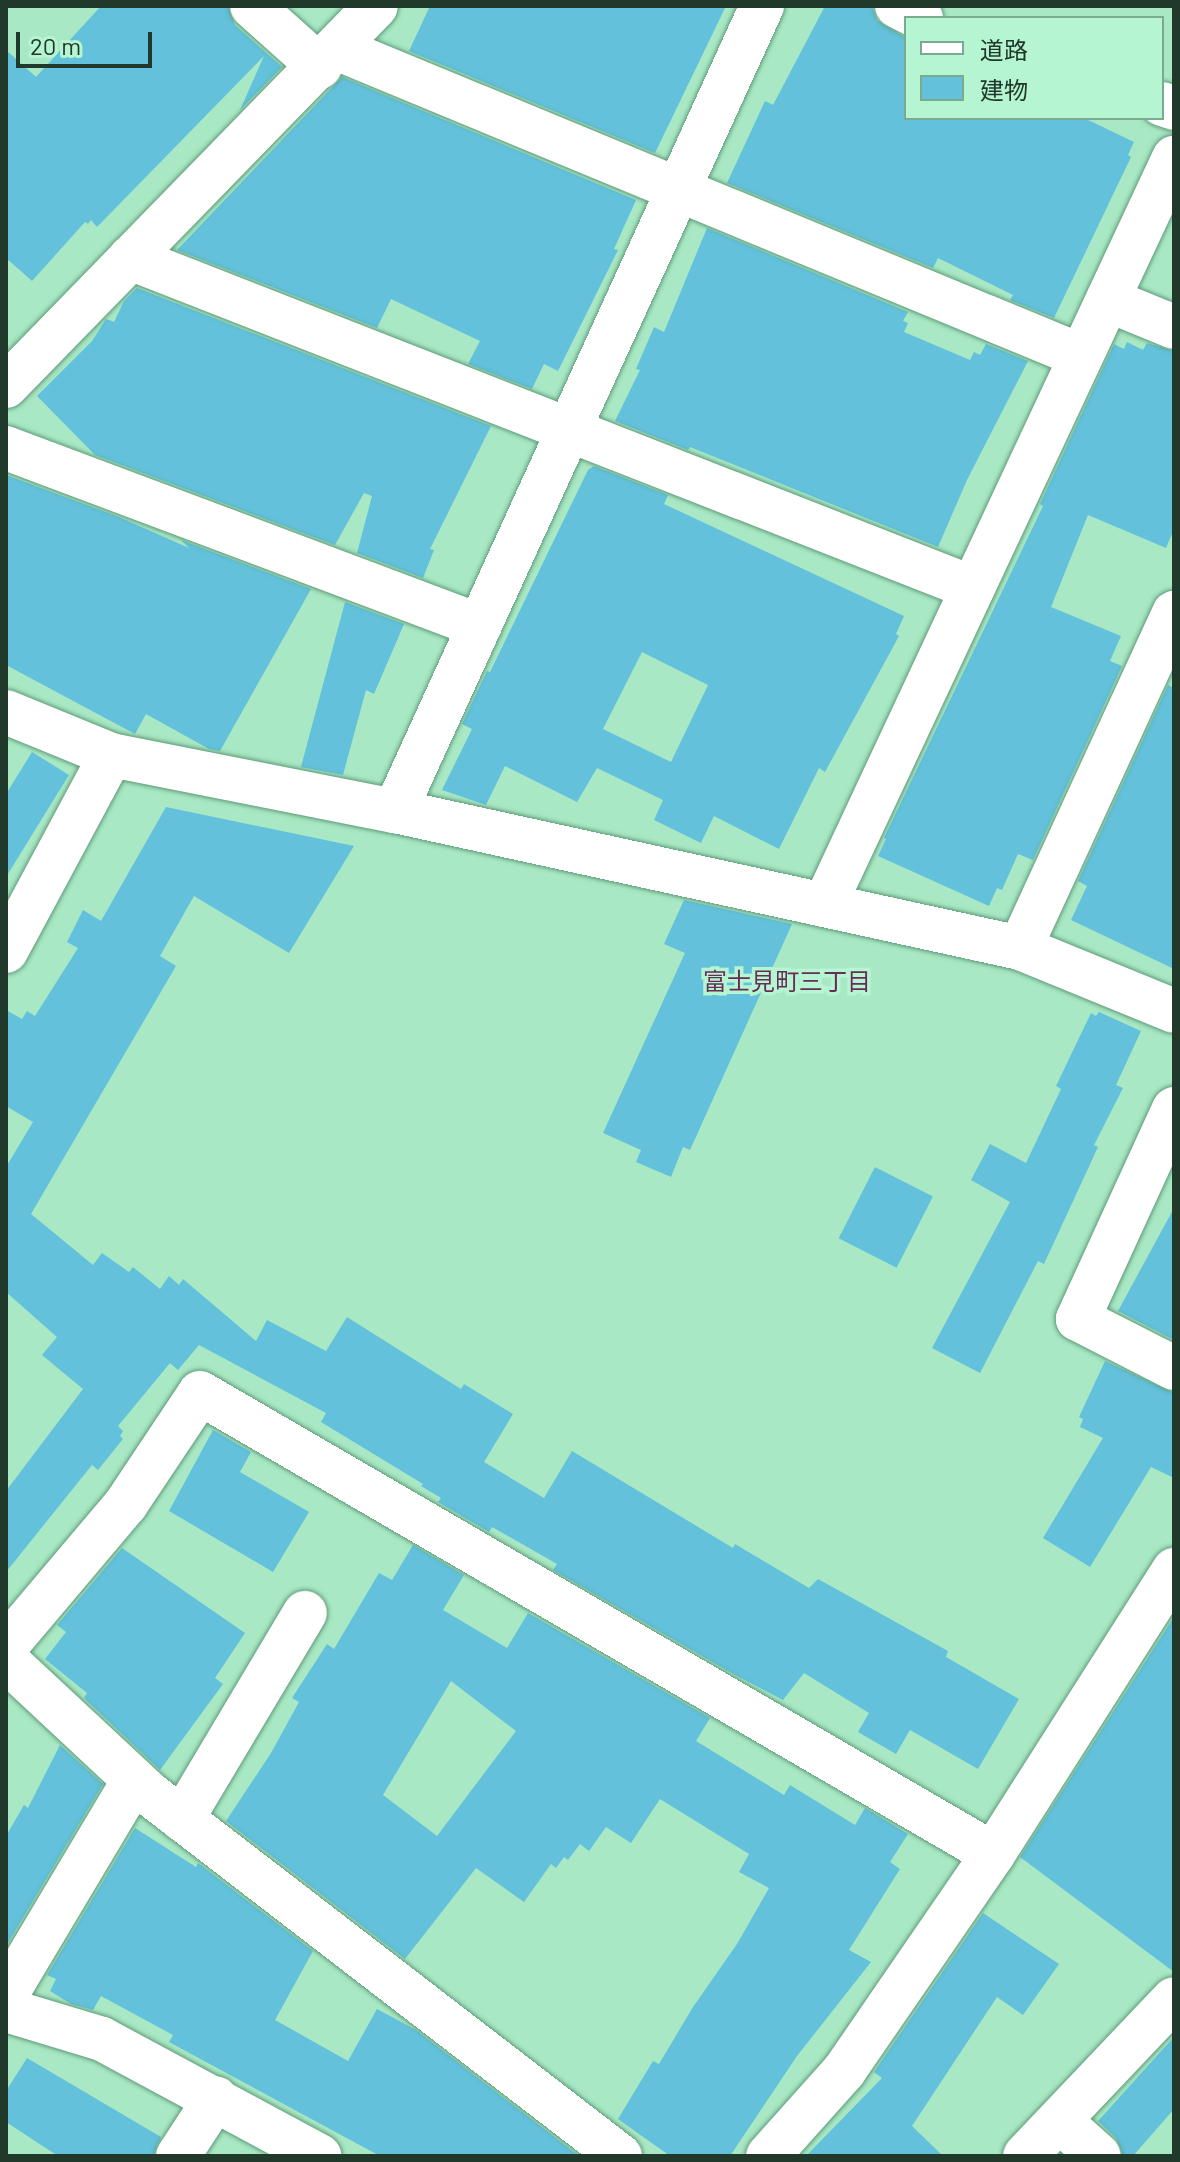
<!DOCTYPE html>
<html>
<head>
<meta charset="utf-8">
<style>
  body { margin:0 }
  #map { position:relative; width:1180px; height:2162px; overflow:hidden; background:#a9e8c4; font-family:Barlow,"Noto Sans JP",sans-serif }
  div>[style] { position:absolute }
  .building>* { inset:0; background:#63c1dc; transform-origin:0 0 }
  .roads { filter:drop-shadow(0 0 2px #5e9a79) drop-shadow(0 0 2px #5e9a79) }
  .street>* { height:44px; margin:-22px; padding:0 22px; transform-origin:22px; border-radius:22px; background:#fff }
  span { translate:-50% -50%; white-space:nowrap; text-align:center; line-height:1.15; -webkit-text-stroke:7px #b6f5d1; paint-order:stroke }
  .neighbourhood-label { font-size:24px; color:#672d57 }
  .frame { position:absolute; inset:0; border:8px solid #20392b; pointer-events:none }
  .legend { position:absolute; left:904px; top:16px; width:260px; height:104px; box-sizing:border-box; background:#b6f5d1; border:2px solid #7aaa8f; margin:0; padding:10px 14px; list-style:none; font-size:24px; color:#20392b }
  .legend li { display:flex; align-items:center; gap:16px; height:40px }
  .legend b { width:40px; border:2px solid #7aaa8f }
  .scale { position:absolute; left:16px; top:32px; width:136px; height:36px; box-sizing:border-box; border:4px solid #20392b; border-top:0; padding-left:10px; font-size:24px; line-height:28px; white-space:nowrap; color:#20392b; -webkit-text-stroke:6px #b6f5d1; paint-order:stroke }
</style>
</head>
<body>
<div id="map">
  <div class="building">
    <i style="clip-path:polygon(101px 6px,228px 6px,235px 25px,282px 67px,240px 110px,264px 56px,97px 227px,91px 220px,88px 224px,85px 222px,32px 281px,6px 258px,6px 50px,36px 77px)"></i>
    <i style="clip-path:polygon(430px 6px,726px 6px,655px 153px,409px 51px)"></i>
    <i style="clip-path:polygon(825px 6px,872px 6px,877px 20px,906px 38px,906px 118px,1084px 118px,1134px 142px,1128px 155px,1131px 157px,1054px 318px,1010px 300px,1013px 295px,938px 258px,933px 268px,727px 183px,765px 101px,773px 105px)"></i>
    <i style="clip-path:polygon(342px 77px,636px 200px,614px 249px,618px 250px,558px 371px,544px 364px,532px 389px,468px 364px,480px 341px,391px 299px,377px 328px,177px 250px)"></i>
    <i style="clip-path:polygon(707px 228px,908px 312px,903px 321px,908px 323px,904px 332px,970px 360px,974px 352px,980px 355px,986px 344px,1028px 361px,967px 480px,938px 547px,690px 447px,688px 450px,615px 421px,640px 370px,636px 369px,654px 327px,664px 332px)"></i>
    <i style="clip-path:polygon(137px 288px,491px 426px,430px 549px,434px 550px,423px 578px,357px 553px,372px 496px,364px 493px,335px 545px,95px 455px,37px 396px,92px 341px,106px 319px,114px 322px,124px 301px)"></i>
    <i style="clip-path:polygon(1127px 342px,1143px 350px,1147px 343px,1174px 351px,1174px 529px,1166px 548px,1088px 515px,1051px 607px,1121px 636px,1110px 661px,1122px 666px,1033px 860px,1018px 854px,1002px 890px,997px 888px,989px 906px,878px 856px,886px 839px,884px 838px,1043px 506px,1040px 504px,1114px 344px,1124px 349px)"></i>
    <i style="clip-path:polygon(evenodd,594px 466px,668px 495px,664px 504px,904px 616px,896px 634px,899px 636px,825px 772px,819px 768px,779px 849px,714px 816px,701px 843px,654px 820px,663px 800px,597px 768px,577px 802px,505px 766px,486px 805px,442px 790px,472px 729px,462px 724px,487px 671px,490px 672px,588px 470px,594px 466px,642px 652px,708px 685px,671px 762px,603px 729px,642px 652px)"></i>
    <i style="clip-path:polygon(6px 475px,119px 517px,189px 548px,181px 540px,311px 589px,220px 751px,209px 749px,146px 714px,135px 734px,6px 665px)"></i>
    <i style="clip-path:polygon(345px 602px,404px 624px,374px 694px,366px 690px,343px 775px,301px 767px)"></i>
    <i style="clip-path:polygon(1168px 685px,1174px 688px,1174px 969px,1071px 920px,1087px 886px,1078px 881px)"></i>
    <i style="clip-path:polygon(32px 752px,69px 775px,6px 877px,6px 794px)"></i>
    <i style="clip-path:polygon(166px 807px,354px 846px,289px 953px,194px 896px,160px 956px,176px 966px,31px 1214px,93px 1265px,102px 1253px,129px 1272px,133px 1267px,160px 1289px,169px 1276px,179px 1285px,183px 1279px,256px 1341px,267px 1320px,326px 1351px,347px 1317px,461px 1389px,464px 1384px,513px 1414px,484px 1462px,544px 1498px,572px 1451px,733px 1548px,735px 1544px,809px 1588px,818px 1579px,948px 1651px,946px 1657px,1019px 1699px,978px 1769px,910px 1730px,896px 1754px,858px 1732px,869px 1713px,804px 1673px,783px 1700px,735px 1675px,553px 1570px,557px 1564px,492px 1527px,489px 1532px,438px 1502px,441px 1498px,421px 1486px,423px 1484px,321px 1422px,326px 1413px,199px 1345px,178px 1370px,170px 1363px,118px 1426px,123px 1431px,120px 1436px,123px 1439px,98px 1470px,92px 1465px,6px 1572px,6px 1491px,83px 1389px,42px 1355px,57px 1337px,6px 1292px,6px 1167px,33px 1122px,6px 1106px,6px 1010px,22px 1019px,27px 1011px,35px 1016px,78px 948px,67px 942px,83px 910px,101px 921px)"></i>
    <i style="clip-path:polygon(684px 900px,792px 924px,690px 1150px,683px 1147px,671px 1177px,636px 1162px,641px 1150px,603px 1133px,685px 953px,664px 944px)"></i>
    <i style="clip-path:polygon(1099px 1012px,1141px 1031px,1116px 1085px,1123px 1088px,1094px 1145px,1098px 1147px,1044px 1264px,1038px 1261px,980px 1373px,932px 1348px,1010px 1202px,971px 1180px,990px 1144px,1026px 1163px,1061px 1089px,1056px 1086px,1091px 1013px,1096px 1016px)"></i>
    <i style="left:875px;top:1167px;width:65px;height:80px;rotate:27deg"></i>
    <i style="clip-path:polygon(1174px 1208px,1174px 1340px,1118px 1311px)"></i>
    <i style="clip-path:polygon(1105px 1361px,1174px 1393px,1174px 1478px,1151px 1467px,1090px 1567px,1043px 1538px,1103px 1438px,1080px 1427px,1083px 1419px,1079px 1417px)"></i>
    <i style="clip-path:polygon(213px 1430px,251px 1452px,240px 1472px,309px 1512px,273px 1572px,169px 1511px)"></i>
    <i style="clip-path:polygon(evenodd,413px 1545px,464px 1575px,443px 1610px,507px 1648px,528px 1613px,710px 1718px,696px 1741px,784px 1795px,790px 1785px,855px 1825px,865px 1808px,908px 1834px,890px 1862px,900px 1869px,849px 1950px,871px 1962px,797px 2056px,730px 2156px,670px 2156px,618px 2119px,653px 2061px,659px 2064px,693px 2007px,737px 1944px,769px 1888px,739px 1872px,749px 1854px,660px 1799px,631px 1843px,606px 1827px,589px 1851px,580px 1844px,568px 1860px,564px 1857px,556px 1868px,551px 1864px,524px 1902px,476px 1868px,405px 1959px,226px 1821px,271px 1753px,299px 1702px,292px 1698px,327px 1644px,334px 1649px,379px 1573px,392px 1580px,413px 1545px,451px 1681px,516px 1731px,437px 1836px,383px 1795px,451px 1681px)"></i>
    <i style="clip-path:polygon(122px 1548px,245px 1633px,215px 1678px,223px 1684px,160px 1770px,84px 1698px,87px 1693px,45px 1659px,66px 1632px,57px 1625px)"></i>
    <i style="clip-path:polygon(1174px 1617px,1174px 1972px,1020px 1857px)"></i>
    <i style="clip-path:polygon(60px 1745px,103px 1784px,6px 1946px,6px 1836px,24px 1805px,28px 1808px)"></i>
    <i style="clip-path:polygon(135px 1828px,196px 1867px,198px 1863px,313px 1951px,275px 2020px,348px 2061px,377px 2009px,416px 2030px,579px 2156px,380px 2156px,169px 2042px,173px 2035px,101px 1996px,93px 2010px,71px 2004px,50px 1991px,56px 1979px,47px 1975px)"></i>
    <i style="clip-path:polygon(983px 1913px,1059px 1964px,1023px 2015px,997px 1997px,912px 2126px,943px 2156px,806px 2156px,882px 2078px,874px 2072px)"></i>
    <i style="clip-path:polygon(1174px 2037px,1174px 2109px,1133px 2156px,1123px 2156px,1116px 2138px,1098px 2121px)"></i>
    <i style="clip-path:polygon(27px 2058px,161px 2137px,153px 2156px,58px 2156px,6px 2122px,6px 2091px)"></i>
  </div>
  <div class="roads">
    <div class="street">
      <i style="left:252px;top:6px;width:91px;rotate:41.9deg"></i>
      <i style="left:897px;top:6px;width:27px;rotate:27deg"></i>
      <i style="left:336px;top:48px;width:806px;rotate:22.46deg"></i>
      <i style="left:1162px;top:104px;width:13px;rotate:18deg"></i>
      <i style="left:130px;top:258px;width:905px;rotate:21.38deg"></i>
      <i style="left:1108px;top:300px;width:71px;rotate:22.2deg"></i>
      <i style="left:6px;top:386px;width:530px;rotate:-45.76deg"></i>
      <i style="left:6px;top:448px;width:506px;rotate:20.58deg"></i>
      <i style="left:6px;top:712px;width:113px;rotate:22.3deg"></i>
      <i style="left:111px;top:755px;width:289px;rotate:11.2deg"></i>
      <i style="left:395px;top:811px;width:640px;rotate:12.36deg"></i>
      <i style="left:1020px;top:948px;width:166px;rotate:22.2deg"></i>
      <i style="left:395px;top:811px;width:885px;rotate:-65.49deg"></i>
      <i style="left:825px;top:904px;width:824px;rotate:-64.93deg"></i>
      <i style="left:1020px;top:948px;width:369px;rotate:-65.3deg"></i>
      <i style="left:6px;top:951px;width:222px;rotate:-61.8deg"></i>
      <i style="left:1174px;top:1109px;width:231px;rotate:114.6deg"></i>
      <i style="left:1078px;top:1319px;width:108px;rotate:27deg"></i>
      <i style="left:6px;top:1646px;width:186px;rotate:-49.8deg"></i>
      <i style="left:126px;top:1504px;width:133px;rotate:-56.3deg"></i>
      <i style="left:200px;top:1393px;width:917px;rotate:30.17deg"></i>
      <i style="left:6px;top:1660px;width:198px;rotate:43deg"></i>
      <i style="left:151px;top:1795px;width:592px;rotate:37.59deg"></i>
      <i style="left:182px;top:1819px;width:240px;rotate:-59.2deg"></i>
      <i style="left:6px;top:1995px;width:250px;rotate:-59.2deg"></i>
      <i style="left:6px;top:2010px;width:100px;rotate:16.8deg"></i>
      <i style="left:102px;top:2039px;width:247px;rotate:28.3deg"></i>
      <i style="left:1060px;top:2121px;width:52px;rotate:41.9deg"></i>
      <i style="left:178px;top:2156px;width:69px;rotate:-56.8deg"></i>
      <i style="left:768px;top:2156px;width:114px;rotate:-48.2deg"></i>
      <i style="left:844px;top:2071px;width:263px;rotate:-55.5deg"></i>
      <i style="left:993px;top:1854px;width:337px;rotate:-57.5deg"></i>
      <i style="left:1025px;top:2156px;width:216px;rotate:-46.5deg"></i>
    </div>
  </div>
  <div class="neighbourhood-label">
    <span style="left:787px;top:981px">富士見町三丁目</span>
  </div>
  <div class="frame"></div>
  <ul class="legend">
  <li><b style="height:10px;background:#fff"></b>道路</li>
  <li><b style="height:22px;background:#63c1dc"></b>建物</li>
  </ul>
  <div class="scale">20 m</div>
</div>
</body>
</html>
